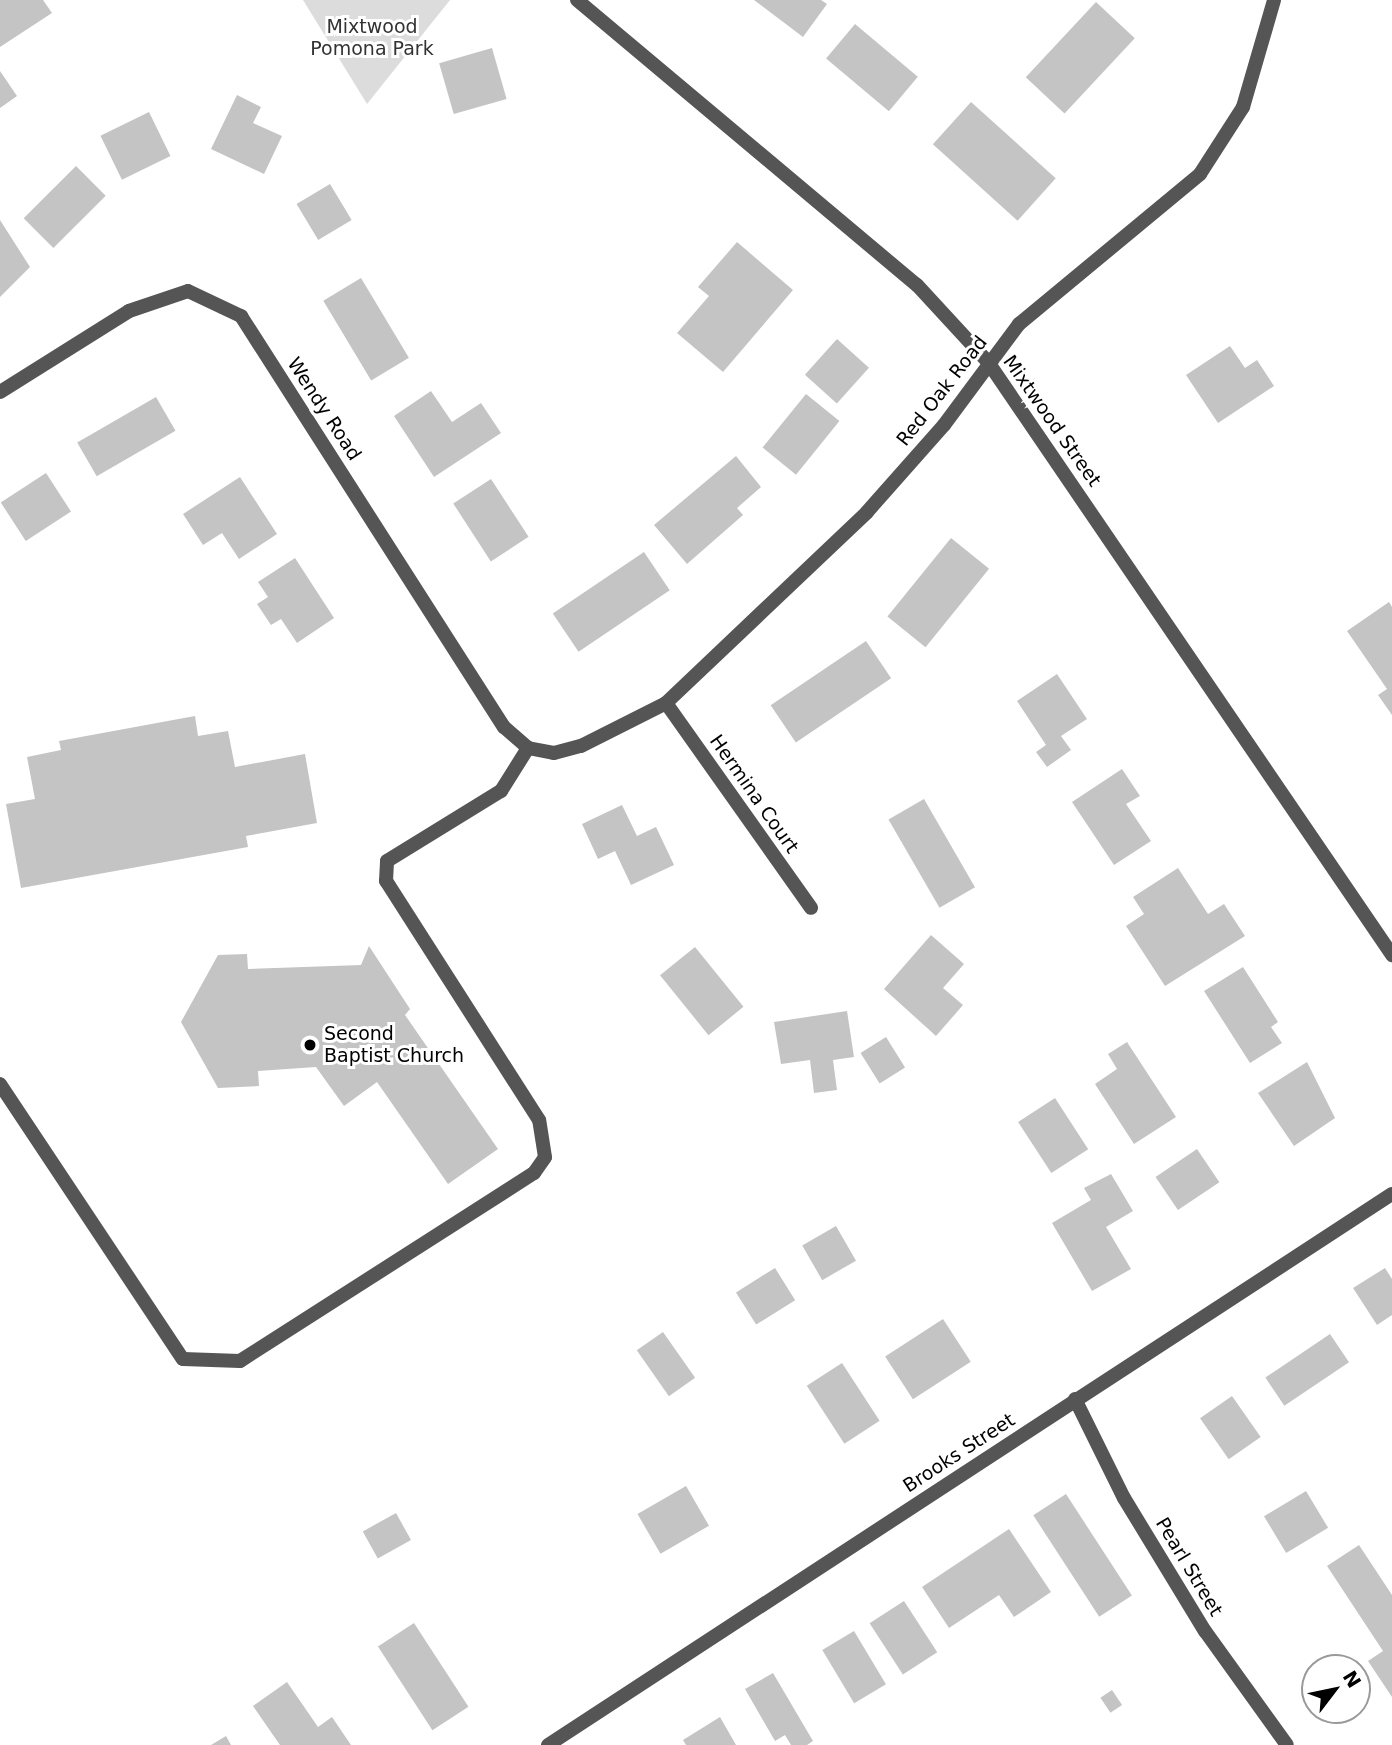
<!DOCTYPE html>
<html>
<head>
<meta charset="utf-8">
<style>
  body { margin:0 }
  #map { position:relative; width:1392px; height:1745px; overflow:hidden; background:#fff; font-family:"DejaVu Sans",sans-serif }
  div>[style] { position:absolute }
  .green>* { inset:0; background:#dcdcdc }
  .building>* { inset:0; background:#c4c4c4; transform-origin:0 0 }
  .service>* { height:14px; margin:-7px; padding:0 7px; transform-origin:7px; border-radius:7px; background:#555 }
  .minor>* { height:14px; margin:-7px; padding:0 7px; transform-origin:7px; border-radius:7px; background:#555 }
  .tertiary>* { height:14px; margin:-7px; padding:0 7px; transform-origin:7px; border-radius:7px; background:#555 }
  .dots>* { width:19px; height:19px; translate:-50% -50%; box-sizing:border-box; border:4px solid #fff; border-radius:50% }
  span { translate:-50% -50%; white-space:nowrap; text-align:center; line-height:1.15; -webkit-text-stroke:6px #fff; paint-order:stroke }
  .park-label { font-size:19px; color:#333 }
  .street-label { font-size:19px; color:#000 }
  .poi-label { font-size:19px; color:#000 }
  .left { translate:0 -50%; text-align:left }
  .north { position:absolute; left:1301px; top:1654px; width:70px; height:70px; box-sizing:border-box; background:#fff; border:2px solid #999; border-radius:50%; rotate:58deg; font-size:19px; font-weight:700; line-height:28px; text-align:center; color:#000 }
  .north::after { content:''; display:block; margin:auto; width:24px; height:32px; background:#000; clip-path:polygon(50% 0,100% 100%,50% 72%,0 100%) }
</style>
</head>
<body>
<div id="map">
  <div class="green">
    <i style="clip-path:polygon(303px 0,450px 0,367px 104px)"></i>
  </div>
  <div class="building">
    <i style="clip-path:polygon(0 0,43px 0,52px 13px,0 47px)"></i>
    <i style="clip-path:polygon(754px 0,821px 0,827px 4px,803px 37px)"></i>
    <i style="left:1096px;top:2px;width:53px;height:103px;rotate:43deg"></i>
    <i style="left:855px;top:24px;width:82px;height:45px;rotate:40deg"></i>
    <i style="left:492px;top:48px;width:53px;height:55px;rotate:74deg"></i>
    <i style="clip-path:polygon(0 71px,17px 96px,0 108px)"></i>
    <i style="clip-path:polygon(237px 95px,261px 107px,253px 123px,282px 136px,264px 174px,211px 149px)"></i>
    <i style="left:971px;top:102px;width:114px;height:57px;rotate:42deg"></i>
    <i style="left:149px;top:112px;width:49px;height:54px;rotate:64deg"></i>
    <i style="left:76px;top:166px;width:42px;height:74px;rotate:45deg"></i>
    <i style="left:330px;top:184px;width:42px;height:39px;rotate:59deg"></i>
    <i style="clip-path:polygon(0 220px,30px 267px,0 297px)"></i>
    <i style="clip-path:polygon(737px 242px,793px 290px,723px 372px,677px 333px,709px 296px,698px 287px)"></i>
    <i style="left:361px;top:278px;width:93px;height:44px;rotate:59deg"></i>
    <i style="left:837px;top:339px;width:43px;height:48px;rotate:42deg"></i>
    <i style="clip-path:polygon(1230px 346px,1245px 368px,1257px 360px,1274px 386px,1218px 423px,1186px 375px)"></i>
    <i style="clip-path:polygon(431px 391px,452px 422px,481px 403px,501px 433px,434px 477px,394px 416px)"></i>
    <i style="left:806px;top:394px;width:43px;height:69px;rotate:39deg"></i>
    <i style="left:156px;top:397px;width:39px;height:91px;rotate:60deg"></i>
    <i style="clip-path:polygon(736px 456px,761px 487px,737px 508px,743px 515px,687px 564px,654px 525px)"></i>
    <i style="left:46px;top:473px;width:46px;height:54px;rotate:57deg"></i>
    <i style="clip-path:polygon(240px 477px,277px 534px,239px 559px,222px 533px,203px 545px,183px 514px)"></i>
    <i style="left:491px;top:479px;width:69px;height:45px;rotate:57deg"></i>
    <i style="left:951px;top:538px;width:49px;height:101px;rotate:39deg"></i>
    <i style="left:644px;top:552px;width:46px;height:110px;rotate:56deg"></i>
    <i style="clip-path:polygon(295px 558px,334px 618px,297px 643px,281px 619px,271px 625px,257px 604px,268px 597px,258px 582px)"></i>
    <i style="clip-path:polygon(1389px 602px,1392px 607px,1392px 715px,1378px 695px,1387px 689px,1347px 631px)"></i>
    <i style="left:866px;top:641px;width:45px;height:115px;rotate:56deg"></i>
    <i style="clip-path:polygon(1057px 674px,1087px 719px,1061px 736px,1071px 750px,1047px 767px,1036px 752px,1046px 745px,1017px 701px)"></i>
    <i style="clip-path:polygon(195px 716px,198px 736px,228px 731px,235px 767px,305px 754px,317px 823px,246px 836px,248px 847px,21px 888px,6px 804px,35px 799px,27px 757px,61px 750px,59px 741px)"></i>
    <i style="clip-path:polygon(1122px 769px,1140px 796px,1126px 804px,1151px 841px,1114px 865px,1072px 802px)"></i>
    <i style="left:924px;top:799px;width:102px;height:41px;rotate:60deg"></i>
    <i style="clip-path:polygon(622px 805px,637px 836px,656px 827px,674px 865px,631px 885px,615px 851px,598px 859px,582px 824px)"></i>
    <i style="clip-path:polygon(1178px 868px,1208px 914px,1224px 904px,1245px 936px,1165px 986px,1126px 926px,1144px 914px,1133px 897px)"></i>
    <i style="clip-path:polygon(931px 935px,964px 964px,943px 988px,963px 1005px,936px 1036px,884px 989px)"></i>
    <i style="clip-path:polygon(369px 946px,410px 1009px,405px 1015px,498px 1149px,448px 1184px,377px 1082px,344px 1106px,316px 1067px,258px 1071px,259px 1086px,218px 1088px,181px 1022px,218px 955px,247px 954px,248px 969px,361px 965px)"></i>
    <i style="left:695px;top:947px;width:77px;height:45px;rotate:51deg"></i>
    <i style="clip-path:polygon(1243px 967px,1278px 1022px,1271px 1027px,1282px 1043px,1250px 1063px,1204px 991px)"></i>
    <i style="clip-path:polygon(847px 1011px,854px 1057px,833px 1060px,837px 1090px,814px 1093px,810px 1060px,781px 1064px,774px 1022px)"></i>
    <i style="left:886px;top:1037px;width:36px;height:30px;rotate:58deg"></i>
    <i style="clip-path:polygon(1127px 1042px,1176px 1117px,1134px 1144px,1095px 1084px,1117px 1069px,1108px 1054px)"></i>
    <i style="clip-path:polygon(1307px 1062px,1335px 1118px,1294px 1146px,1258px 1093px)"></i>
    <i style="left:1055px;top:1098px;width:61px;height:44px;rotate:57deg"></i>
    <i style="left:1197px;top:1149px;width:40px;height:50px;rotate:56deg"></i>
    <i style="clip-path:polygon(1111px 1174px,1133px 1211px,1106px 1227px,1131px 1269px,1092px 1291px,1052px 1223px,1091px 1200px,1084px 1188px)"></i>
    <i style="left:836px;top:1226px;width:40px;height:39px;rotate:60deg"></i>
    <i style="left:775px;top:1268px;width:38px;height:46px;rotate:58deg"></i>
    <i style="clip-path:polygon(1385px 1268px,1392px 1279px,1392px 1315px,1377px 1325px,1353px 1288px)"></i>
    <i style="left:943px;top:1319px;width:51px;height:69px;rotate:57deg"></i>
    <i style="left:663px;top:1332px;width:56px;height:32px;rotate:55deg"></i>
    <i style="left:1330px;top:1334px;width:34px;height:78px;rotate:56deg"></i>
    <i style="left:842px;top:1363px;width:69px;height:42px;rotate:57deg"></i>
    <i style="left:1232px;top:1396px;width:50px;height:39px;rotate:55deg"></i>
    <i style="left:686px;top:1486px;width:46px;height:56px;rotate:60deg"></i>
    <i style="left:1306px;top:1491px;width:43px;height:49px;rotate:59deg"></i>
    <i style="left:1066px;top:1494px;width:121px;height:39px;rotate:57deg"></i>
    <i style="left:396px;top:1513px;width:31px;height:38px;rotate:61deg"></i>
    <i style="clip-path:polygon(1009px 1529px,1051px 1592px,1014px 1617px,999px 1595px,949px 1628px,922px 1587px)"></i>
    <i style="clip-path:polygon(1359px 1545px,1392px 1595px,1392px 1697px,1368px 1661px,1383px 1651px,1327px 1566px)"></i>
    <i style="left:904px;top:1601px;width:61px;height:41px;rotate:57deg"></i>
    <i style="left:414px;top:1623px;width:100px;height:43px;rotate:57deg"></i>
    <i style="left:854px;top:1631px;width:62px;height:37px;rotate:59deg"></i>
    <i style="clip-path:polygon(773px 1673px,813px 1741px,807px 1745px,791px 1745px,785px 1735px,775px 1741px,745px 1689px)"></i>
    <i style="clip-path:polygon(287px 1682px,318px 1727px,332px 1717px,351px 1745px,280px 1745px,253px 1706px)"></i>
    <i style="left:1112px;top:1690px;width:18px;height:14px;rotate:56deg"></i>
    <i style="clip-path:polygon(720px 1717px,736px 1745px,686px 1745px,683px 1740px)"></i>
    <i style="clip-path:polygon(226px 1736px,231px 1745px,211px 1745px)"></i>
  </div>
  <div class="service">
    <i style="left:0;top:1084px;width:330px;rotate:56.4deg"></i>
    <i style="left:183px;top:1359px;width:57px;rotate:2deg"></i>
    <i style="left:240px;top:1361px;width:349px;rotate:-32.6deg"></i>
    <i style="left:534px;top:1173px;width:19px;rotate:-55deg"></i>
    <i style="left:545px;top:1157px;width:37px;rotate:-99deg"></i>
    <i style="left:539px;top:1120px;width:284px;rotate:-122.6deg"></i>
    <i style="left:386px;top:881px;width:20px;rotate:-87deg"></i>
    <i style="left:387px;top:861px;width:134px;rotate:-31.6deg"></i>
    <i style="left:501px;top:791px;width:51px;rotate:-57.9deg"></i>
  </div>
  <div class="minor">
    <i style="left:577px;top:0;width:444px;rotate:40deg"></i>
    <i style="left:917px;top:285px;width:105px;rotate:47.3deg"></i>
    <i style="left:988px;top:362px;width:718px;rotate:55.73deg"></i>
    <i style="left:0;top:392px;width:152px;rotate:-32.1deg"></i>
    <i style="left:129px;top:311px;width:62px;rotate:-18.7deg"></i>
    <i style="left:188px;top:291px;width:59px;rotate:25.3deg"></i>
    <i style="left:241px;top:316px;width:488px;rotate:57.4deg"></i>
    <i style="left:504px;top:727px;width:32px;rotate:41deg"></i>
    <i style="left:528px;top:748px;width:26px;rotate:11deg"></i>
    <i style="left:554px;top:753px;width:28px;rotate:-15deg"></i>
    <i style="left:581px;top:746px;width:95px;rotate:-26.8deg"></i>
    <i style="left:666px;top:703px;width:277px;rotate:-43.5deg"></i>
    <i style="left:867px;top:512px;width:116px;rotate:-48.5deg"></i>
    <i style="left:944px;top:425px;width:126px;rotate:-53.4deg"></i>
    <i style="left:1019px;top:324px;width:235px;rotate:-39.6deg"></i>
    <i style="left:1200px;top:174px;width:80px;rotate:-57.3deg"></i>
    <i style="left:1243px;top:107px;width:111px;rotate:-73.8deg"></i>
    <i style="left:666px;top:703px;width:251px;rotate:54.7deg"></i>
    <i style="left:1075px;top:1399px;width:110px;rotate:63.7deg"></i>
    <i style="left:1124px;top:1498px;width:156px;rotate:58.7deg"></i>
    <i style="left:1205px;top:1631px;width:140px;rotate:54.3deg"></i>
  </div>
  <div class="tertiary">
    <i style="left:548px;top:1745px;width:1008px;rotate:-33.14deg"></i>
  </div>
  <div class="dots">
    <i style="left:310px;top:1045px;background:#000"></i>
  </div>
  <div class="park-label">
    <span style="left:372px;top:38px">Mixtwood<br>Pomona Park</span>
  </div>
  <div class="street-label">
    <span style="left:942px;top:391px;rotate:-52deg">Red Oak Road</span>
    <span style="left:324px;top:409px;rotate:57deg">Wendy Road</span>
    <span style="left:1052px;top:421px;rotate:55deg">Mixtwood Street</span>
    <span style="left:754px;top:794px;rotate:55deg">Hermina Court</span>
    <span style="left:959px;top:1453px;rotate:-33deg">Brooks Street</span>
    <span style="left:1189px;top:1567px;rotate:59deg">Pearl Street</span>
  </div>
  <div class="poi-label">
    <span class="left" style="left:324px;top:1045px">Second<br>Baptist Church</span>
  </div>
  <div class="north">N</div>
</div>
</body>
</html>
